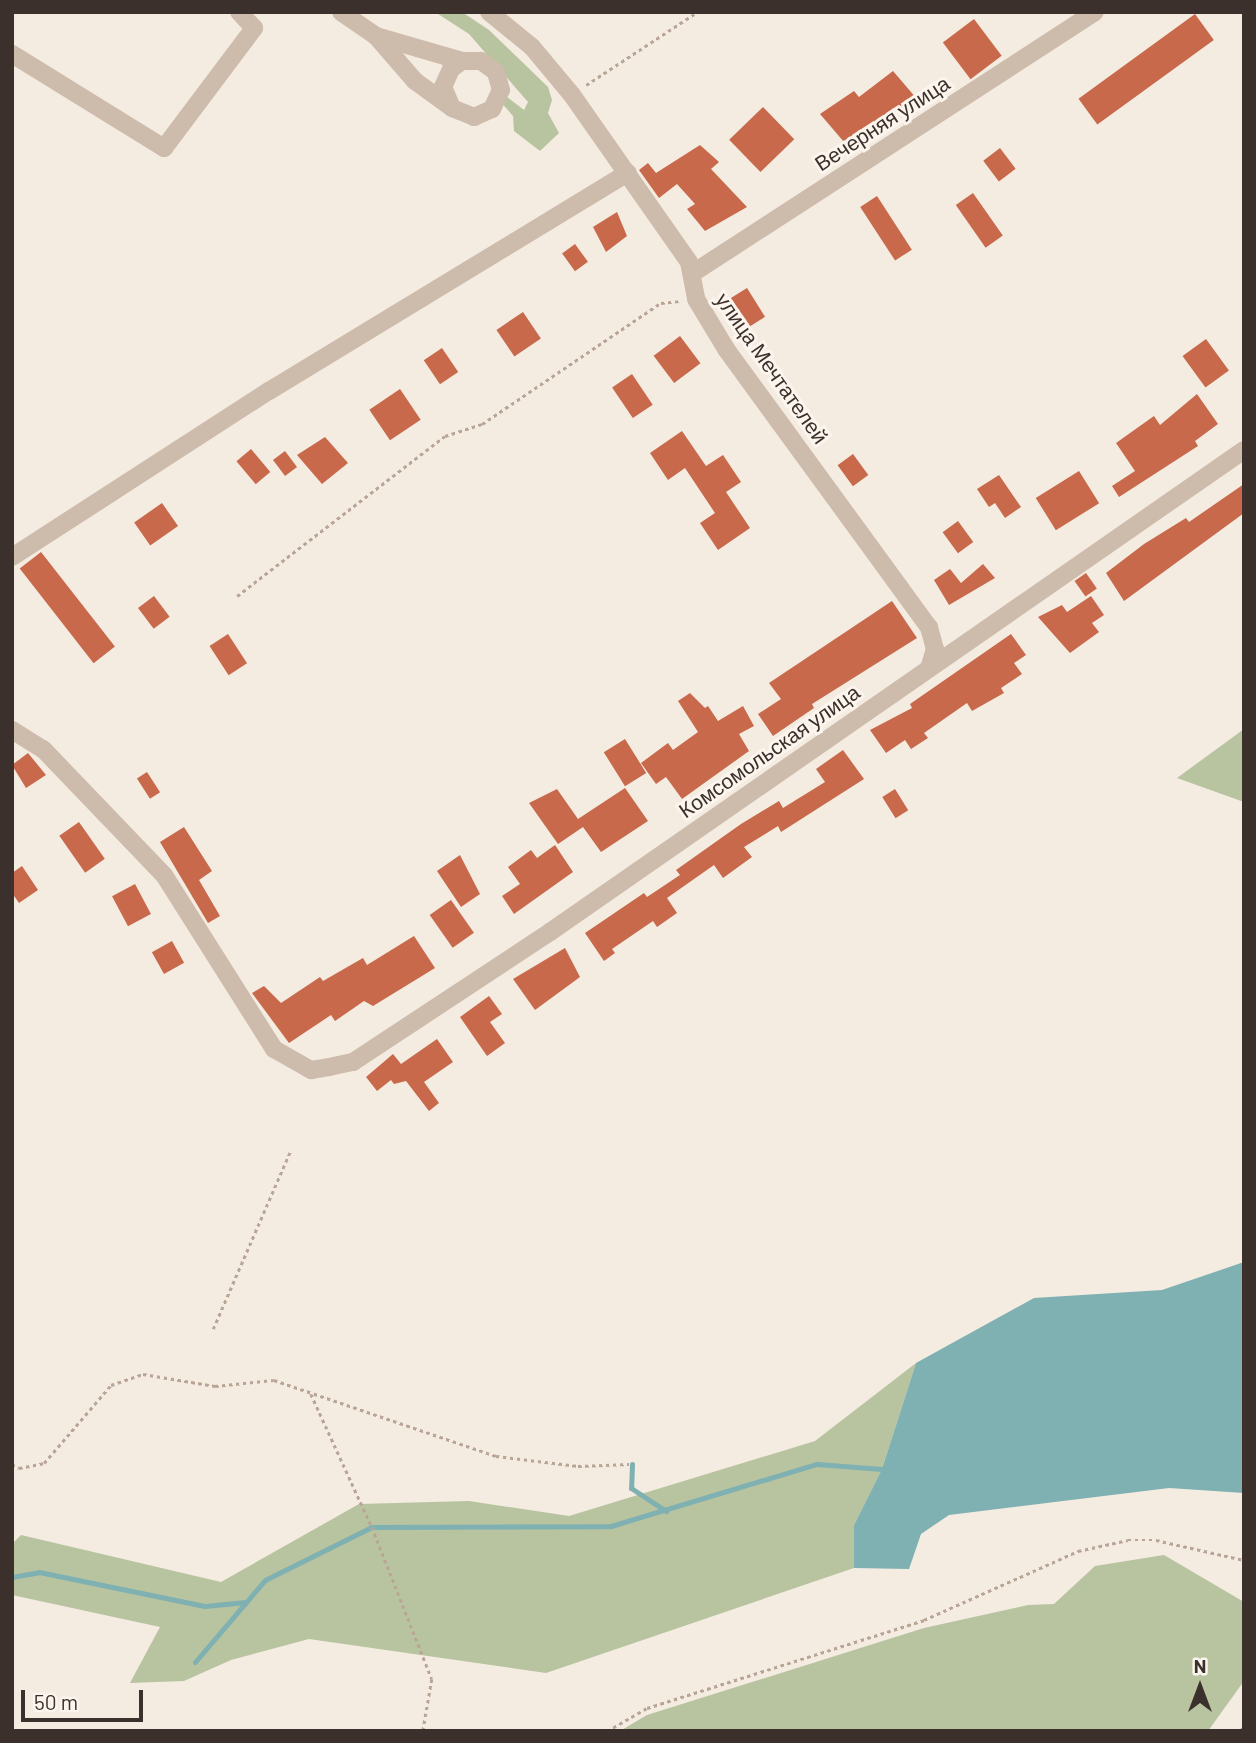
<!DOCTYPE html>
<html>
<head>
<meta charset="utf-8">
<style>
  body { margin:0 }
  #map { position:relative; width:1256px; height:1743px; overflow:hidden; background:#f4ebe1; font-family:Barlow,sans-serif }
  div>[style] { position:absolute }
  .green>* { inset:0; background:#b8c4a0 }
  .water>* { inset:0; background:#7fb0b2 }
  .stream>* { height:5px; margin:-2.5px; padding:0 2.5px; transform-origin:2.5px; border-radius:2.5px; background:#7fb0b2 }
  .building>* { inset:0; background:#c8694b; transform-origin:0 0 }
  .path>* { height:2.5px; margin-top:-1.25px; transform-origin:0; background:repeating-linear-gradient(90deg,#b9a596 0 3.5px,transparent 0 7px) }
  .minor>* { height:18px; margin:-9px; padding:0 9px; transform-origin:9px; border-radius:9px; background:#cdbbac }
  span { translate:-50% -50%; white-space:nowrap; text-align:center; line-height:1.15; -webkit-text-stroke:6px #fbf5ee; paint-order:stroke }
  .street-label { font-size:21px; color:#3b302b }
  .frame { position:absolute; inset:0; border:14px solid #3b302b; pointer-events:none }
  .north { position:absolute; left:1165px; top:1652px; width:70px; height:70px; -webkit-text-stroke:5px #fbf5ee; paint-order:stroke; rotate:0deg; font-size:19px; font-weight:700; line-height:28px; text-align:center; color:#3b302b }
  .north::after { content:''; display:block; margin:auto; width:24px; height:32px; background:#3b302b; clip-path:polygon(50% 0,100% 100%,50% 72%,0 100%) }
  .scale { position:absolute; left:21px; top:1690px; width:122px; height:32px; box-sizing:border-box; border:4px solid #3b302b; border-top:0; padding-left:9px; font-size:21px; line-height:24px; white-space:nowrap; color:#3b302b; -webkit-text-stroke:5px #fbf5ee; paint-order:stroke }
</style>
</head>
<body>
<div id="map">
  <div class="green">
    <i style="clip-path:polygon(435px 12px,462px 12px,489px 30px,548px 87px,552px 100px,548px 113px,559px 133px,540px 151px,514px 131px,513px 116px,500px 101px,503px 94px,524px 110px,528px 102px,469px 34px)"></i>
    <i style="clip-path:polygon(1244px 729px,1244px 802px,1177px 778px)"></i>
    <i style="clip-path:polygon(916px 1363px,882px 1469px,854px 1525px,854px 1568px,546px 1673px,309px 1639px,231px 1660px,184px 1681px,130px 1683px,160px 1627px,12px 1595px,12px 1544px,21px 1535px,221px 1582px,359px 1504px,469px 1501px,569px 1516px,815px 1441px)"></i>
    <i style="clip-path:polygon(1164px 1555px,1244px 1602px,1244px 1681px,1208px 1731px,620px 1731px,647px 1715px,924px 1628px,1028px 1605px,1054px 1604px,1095px 1566px)"></i>
  </div>
  <div class="water">
    <i style="clip-path:polygon(1244px 1262px,1244px 1493px,1169px 1488px,949px 1515px,921px 1534px,909px 1569px,854px 1568px,854px 1525px,882px 1469px,916px 1363px,1034px 1298px,1162px 1290px)"></i>
  </div>
  <div class="stream">
    <i style="left:632px;top:1464px;width:24px;rotate:92deg"></i>
    <i style="left:631px;top:1488px;width:42px;rotate:33.3deg"></i>
    <i style="left:12px;top:1577px;width:27px;rotate:-10deg"></i>
    <i style="left:39px;top:1572px;width:169px;rotate:11.6deg"></i>
    <i style="left:205px;top:1606px;width:41px;rotate:-5.6deg"></i>
    <i style="left:195px;top:1662px;width:108px;rotate:-49.5deg"></i>
    <i style="left:265px;top:1580px;width:119px;rotate:-26.4deg"></i>
    <i style="left:372px;top:1527px;width:239px;rotate:-0.2deg"></i>
    <i style="left:611px;top:1526px;width:215px;rotate:-16.8deg"></i>
    <i style="left:817px;top:1464px;width:65px;rotate:4.4deg"></i>
  </div>
  <div class="building">
    <i style="left:1195px;top:14px;width:32px;height:144px;rotate:54deg"></i>
    <i style="left:974px;top:19px;width:46px;height:39px;rotate:53deg"></i>
    <i style="clip-path:polygon(893px 71px,917px 99px,844px 142px,820px 114px,854px 91px,859px 97px)"></i>
    <i style="left:763px;top:107px;width:45px;height:47px;rotate:46deg"></i>
    <i style="clip-path:polygon(700px 145px,719px 162px,711px 169px,747px 207px,705px 231px,687px 209px,695px 204px,677px 184px,659px 198px,639px 170px,648px 163px,656px 173px)"></i>
    <i style="left:1000px;top:148px;width:26px;height:21px;rotate:53deg"></i>
    <i style="left:973px;top:193px;width:52px;height:21px;rotate:55deg"></i>
    <i style="left:877px;top:196px;width:64px;height:20px;rotate:57deg"></i>
    <i style="clip-path:polygon(617px 212px,627px 236px,606px 252px,593px 227px)"></i>
    <i style="left:575px;top:244px;width:22px;height:16px;rotate:54deg"></i>
    <i style="left:747px;top:288px;width:34px;height:19px;rotate:58deg"></i>
    <i style="left:523px;top:312px;width:32px;height:32px;rotate:56deg"></i>
    <i style="left:680px;top:336px;width:34px;height:33px;rotate:53deg"></i>
    <i style="left:1206px;top:339px;width:39px;height:29px;rotate:54deg"></i>
    <i style="left:442px;top:348px;width:29px;height:22px;rotate:56deg"></i>
    <i style="left:632px;top:374px;width:37px;height:24px;rotate:56deg"></i>
    <i style="left:400px;top:389px;width:37px;height:37px;rotate:56deg"></i>
    <i style="clip-path:polygon(1197px 394px,1218px 424px,1195px 441px,1198px 446px,1119px 497px,1112px 486px,1135px 471px,1116px 443px,1154px 416px,1160px 425px)"></i>
    <i style="clip-path:polygon(682px 431px,706px 466px,723px 455px,741px 482px,726px 492px,750px 528px,718px 550px,700px 523px,715px 513px,685px 468px,668px 480px,650px 453px)"></i>
    <i style="clip-path:polygon(325px 437px,348px 463px,322px 484px,297px 455px)"></i>
    <i style="left:251px;top:449px;width:30px;height:19px;rotate:50deg"></i>
    <i style="left:285px;top:451px;width:20px;height:15px;rotate:53deg"></i>
    <i style="left:853px;top:454px;width:26px;height:19px;rotate:54deg"></i>
    <i style="left:1079px;top:471px;width:38px;height:51px;rotate:58deg"></i>
    <i style="clip-path:polygon(999px 475px,1021px 507px,1005px 518px,995px 503px,989px 507px,977px 489px)"></i>
    <i style="clip-path:polygon(1244px 484px,1244px 513px,1124px 601px,1106px 573px,1144px 544px,1186px 518px,1189px 522px)"></i>
    <i style="left:162px;top:503px;width:28px;height:34px;rotate:55deg"></i>
    <i style="left:958px;top:521px;width:26px;height:19px;rotate:54deg"></i>
    <i style="left:41px;top:552px;width:120px;height:27px;rotate:52deg"></i>
    <i style="clip-path:polygon(983px 564px,995px 578px,949px 605px,934px 580px,950px 569px,961px 583px)"></i>
    <i style="left:1086px;top:573px;width:19px;height:14px;rotate:55deg"></i>
    <i style="left:154px;top:596px;width:26px;height:20px;rotate:53deg"></i>
    <i style="clip-path:polygon(1091px 596px,1104px 615px,1092px 623px,1099px 632px,1070px 653px,1038px 617px,1062px 605px,1067px 612px)"></i>
    <i style="clip-path:polygon(892px 601px,917px 638px,812px 704px,814px 708px,773px 736px,758px 714px,781px 699px,769px 683px)"></i>
    <i style="left:228px;top:634px;width:35px;height:22px;rotate:57deg"></i>
    <i style="clip-path:polygon(1011px 634px,1026px 655px,1014px 663px,1022px 674px,1001px 688px,1004px 693px,972px 711px,967px 703px,924px 733px,928px 738px,911px 749px,905px 740px,886px 753px,870px 730px,912px 708px,910px 704px)"></i>
    <i style="clip-path:polygon(690px 693px,705px 708px,708px 706px,718px 721px,743px 706px,754px 726px,739px 734px,749px 751px,682px 799px,666px 777px,656px 784px,641px 763px,668px 743px,673px 750px,698px 732px,678px 701px)"></i>
    <i style="left:625px;top:739px;width:40px;height:25px;rotate:58deg"></i>
    <i style="clip-path:polygon(843px 750px,864px 779px,781px 832px,778px 826px,744px 847px,752px 857px,723px 878px,714px 865px,667px 898px,677px 913px,657px 927px,653px 921px,612px 949px,615px 953px,604px 961px,585px 933px,644px 893px,647px 897px,680px 875px,676px 870px,741px 824px,779px 801px,783px 808px,825px 782px,816px 769px)"></i>
    <i style="clip-path:polygon(28px 753px,46px 775px,26px 788px,12px 765px)"></i>
    <i style="left:147px;top:772px;width:24px;height:12px;rotate:57deg"></i>
    <i style="clip-path:polygon(625px 788px,648px 821px,601px 852px,583px 827px,558px 844px,529px 803px,557px 789px,578px 819px)"></i>
    <i style="left:895px;top:789px;width:25px;height:15px;rotate:58deg"></i>
    <i style="left:79px;top:822px;width:45px;height:24px;rotate:55deg"></i>
    <i style="clip-path:polygon(184px 827px,212px 871px,199px 880px,220px 916px,208px 923px,160px 842px)"></i>
    <i style="clip-path:polygon(555px 845px,573px 872px,514px 914px,502px 896px,520px 884px,508px 867px,531px 850px,537px 858px)"></i>
    <i style="clip-path:polygon(460px 855px,480px 894px,461px 907px,437px 871px)"></i>
    <i style="clip-path:polygon(22px 866px,38px 890px,19px 903px,12px 893px,12px 873px)"></i>
    <i style="left:135px;top:884px;width:34px;height:26px;rotate:62deg"></i>
    <i style="left:451px;top:900px;width:40px;height:26px;rotate:55deg"></i>
    <i style="clip-path:polygon(414px 936px,435px 968px,373px 1006px,364px 1001px,335px 1021px,331px 1015px,289px 1043px,252px 993px,264px 986px,281px 1003px,320px 977px,323px 981px,363px 958px,367px 965px)"></i>
    <i style="left:172px;top:941px;width:25px;height:23px;rotate:61deg"></i>
    <i style="clip-path:polygon(565px 948px,580px 977px,535px 1010px,513px 979px)"></i>
    <i style="clip-path:polygon(489px 996px,502px 1014px,490px 1022px,505px 1043px,487px 1056px,460px 1017px)"></i>
    <i style="clip-path:polygon(437px 1039px,453px 1062px,424px 1082px,439px 1103px,429px 1111px,406px 1081px,394px 1084px,391px 1080px,377px 1091px,366px 1077px,393px 1054px,401px 1064px)"></i>
  </div>
  <div class="path">
    <i style="left:586px;top:85px;width:133px;rotate:-33.3deg"></i>
    <i style="left:237px;top:596px;width:262px;rotate:-37.6deg"></i>
    <i style="left:445px;top:436px;width:39px;rotate:-18deg"></i>
    <i style="left:482px;top:424px;width:216px;rotate:-34.1deg"></i>
    <i style="left:661px;top:303px;width:18px;rotate:-6deg"></i>
    <i style="left:213px;top:1329px;width:195px;rotate:-66.5deg"></i>
    <i style="left:311px;top:1394px;width:146px;rotate:65.4deg"></i>
    <i style="left:372px;top:1527px;width:163px;rotate:68.5deg"></i>
    <i style="left:432px;top:1679px;width:53px;rotate:99.8deg"></i>
    <i style="left:12px;top:1464px;width:8px;rotate:30deg"></i>
    <i style="left:19px;top:1468px;width:25px;rotate:-11deg"></i>
    <i style="left:44px;top:1463px;width:103px;rotate:-49.3deg"></i>
    <i style="left:111px;top:1385px;width:34px;rotate:-19deg"></i>
    <i style="left:143px;top:1374px;width:73px;rotate:9.5deg"></i>
    <i style="left:215px;top:1386px;width:59px;rotate:-5.8deg"></i>
    <i style="left:274px;top:1380px;width:235px;rotate:18.9deg"></i>
    <i style="left:496px;top:1456px;width:83px;rotate:7deg"></i>
    <i style="left:578px;top:1466px;width:51px;rotate:-2.2deg"></i>
    <i style="left:607px;top:1731px;width:46px;rotate:-29.9deg"></i>
    <i style="left:647px;top:1708px;width:291px;rotate:-17.6deg"></i>
    <i style="left:924px;top:1620px;width:169px;rotate:-24.1deg"></i>
    <i style="left:1078px;top:1551px;width:51px;rotate:-12.4deg"></i>
    <i style="left:1128px;top:1540px;width:28px"></i>
    <i style="left:1156px;top:1540px;width:90px;rotate:12.8deg"></i>
    <i style="left:1240px;top:1731px;width:6px;rotate:-51deg"></i>
  </div>
  <div class="minor">
    <i style="left:341px;top:12px;width:42px;rotate:34.4deg"></i>
    <i style="left:376px;top:36px;width:60px;rotate:49.1deg"></i>
    <i style="left:415px;top:81px;width:46px;rotate:36.1deg"></i>
    <i style="left:452px;top:108px;width:24px;rotate:22deg"></i>
    <i style="left:474px;top:117px;width:20px;rotate:-24deg"></i>
    <i style="left:492px;top:109px;width:21px;rotate:-65deg"></i>
    <i style="left:501px;top:90px;width:19px;rotate:-106deg"></i>
    <i style="left:496px;top:72px;width:19px;rotate:-144deg"></i>
    <i style="left:481px;top:61px;width:19px;rotate:180deg"></i>
    <i style="left:462px;top:61px;width:90px;rotate:-163.8deg"></i>
    <i style="left:489px;top:12px;width:55px;rotate:39.1deg"></i>
    <i style="left:532px;top:47px;width:62px;rotate:50.2deg"></i>
    <i style="left:572px;top:95px;width:204px;rotate:55deg"></i>
    <i style="left:689px;top:262px;width:38px;rotate:79deg"></i>
    <i style="left:696px;top:299px;width:58px;rotate:59deg"></i>
    <i style="left:726px;top:349px;width:344px;rotate:53.9deg"></i>
    <i style="left:929px;top:627px;width:23px;rotate:75deg"></i>
    <i style="left:935px;top:649px;width:17px;rotate:107deg"></i>
    <i style="left:12px;top:54px;width:179px;rotate:31.7deg"></i>
    <i style="left:164px;top:148px;width:150px;rotate:-53.1deg"></i>
    <i style="left:254px;top:28px;width:22px;rotate:-133deg"></i>
    <i style="left:452px;top:108px;width:23px;rotate:-113deg"></i>
    <i style="left:443px;top:87px;width:20px;rotate:-66deg"></i>
    <i style="left:451px;top:69px;width:14px;rotate:-36deg"></i>
    <i style="left:693px;top:273px;width:479px;rotate:-33deg"></i>
    <i style="left:12px;top:557px;width:306px;rotate:-32.9deg"></i>
    <i style="left:269px;top:391px;width:420px;rotate:-31.3deg"></i>
    <i style="left:12px;top:730px;width:36px;rotate:32deg"></i>
    <i style="left:43px;top:749px;width:175px;rotate:46.2deg"></i>
    <i style="left:164px;top:875px;width:206px;rotate:57.7deg"></i>
    <i style="left:274px;top:1049px;width:43px;rotate:29.6deg"></i>
    <i style="left:311px;top:1070px;width:18px;rotate:-9deg"></i>
    <i style="left:329px;top:1067px;width:25px;rotate:-12deg"></i>
    <i style="left:353px;top:1062px;width:236px;rotate:-33.4deg"></i>
    <i style="left:550px;top:932px;width:845px;rotate:-34.78deg"></i>
  </div>
  <div class="street-label">
    <span style="left:882px;top:123px;rotate:-33deg">Вечерняя улица</span>
    <span style="left:772px;top:368px;rotate:55deg">улица Мечтателей</span>
    <span style="left:769px;top:751px;rotate:-35deg">Комсомольская улица</span>
  </div>
  <div class="frame"></div>
  <div class="north">N</div>
  <div class="scale">50 m</div>
</div>
</body>
</html>
